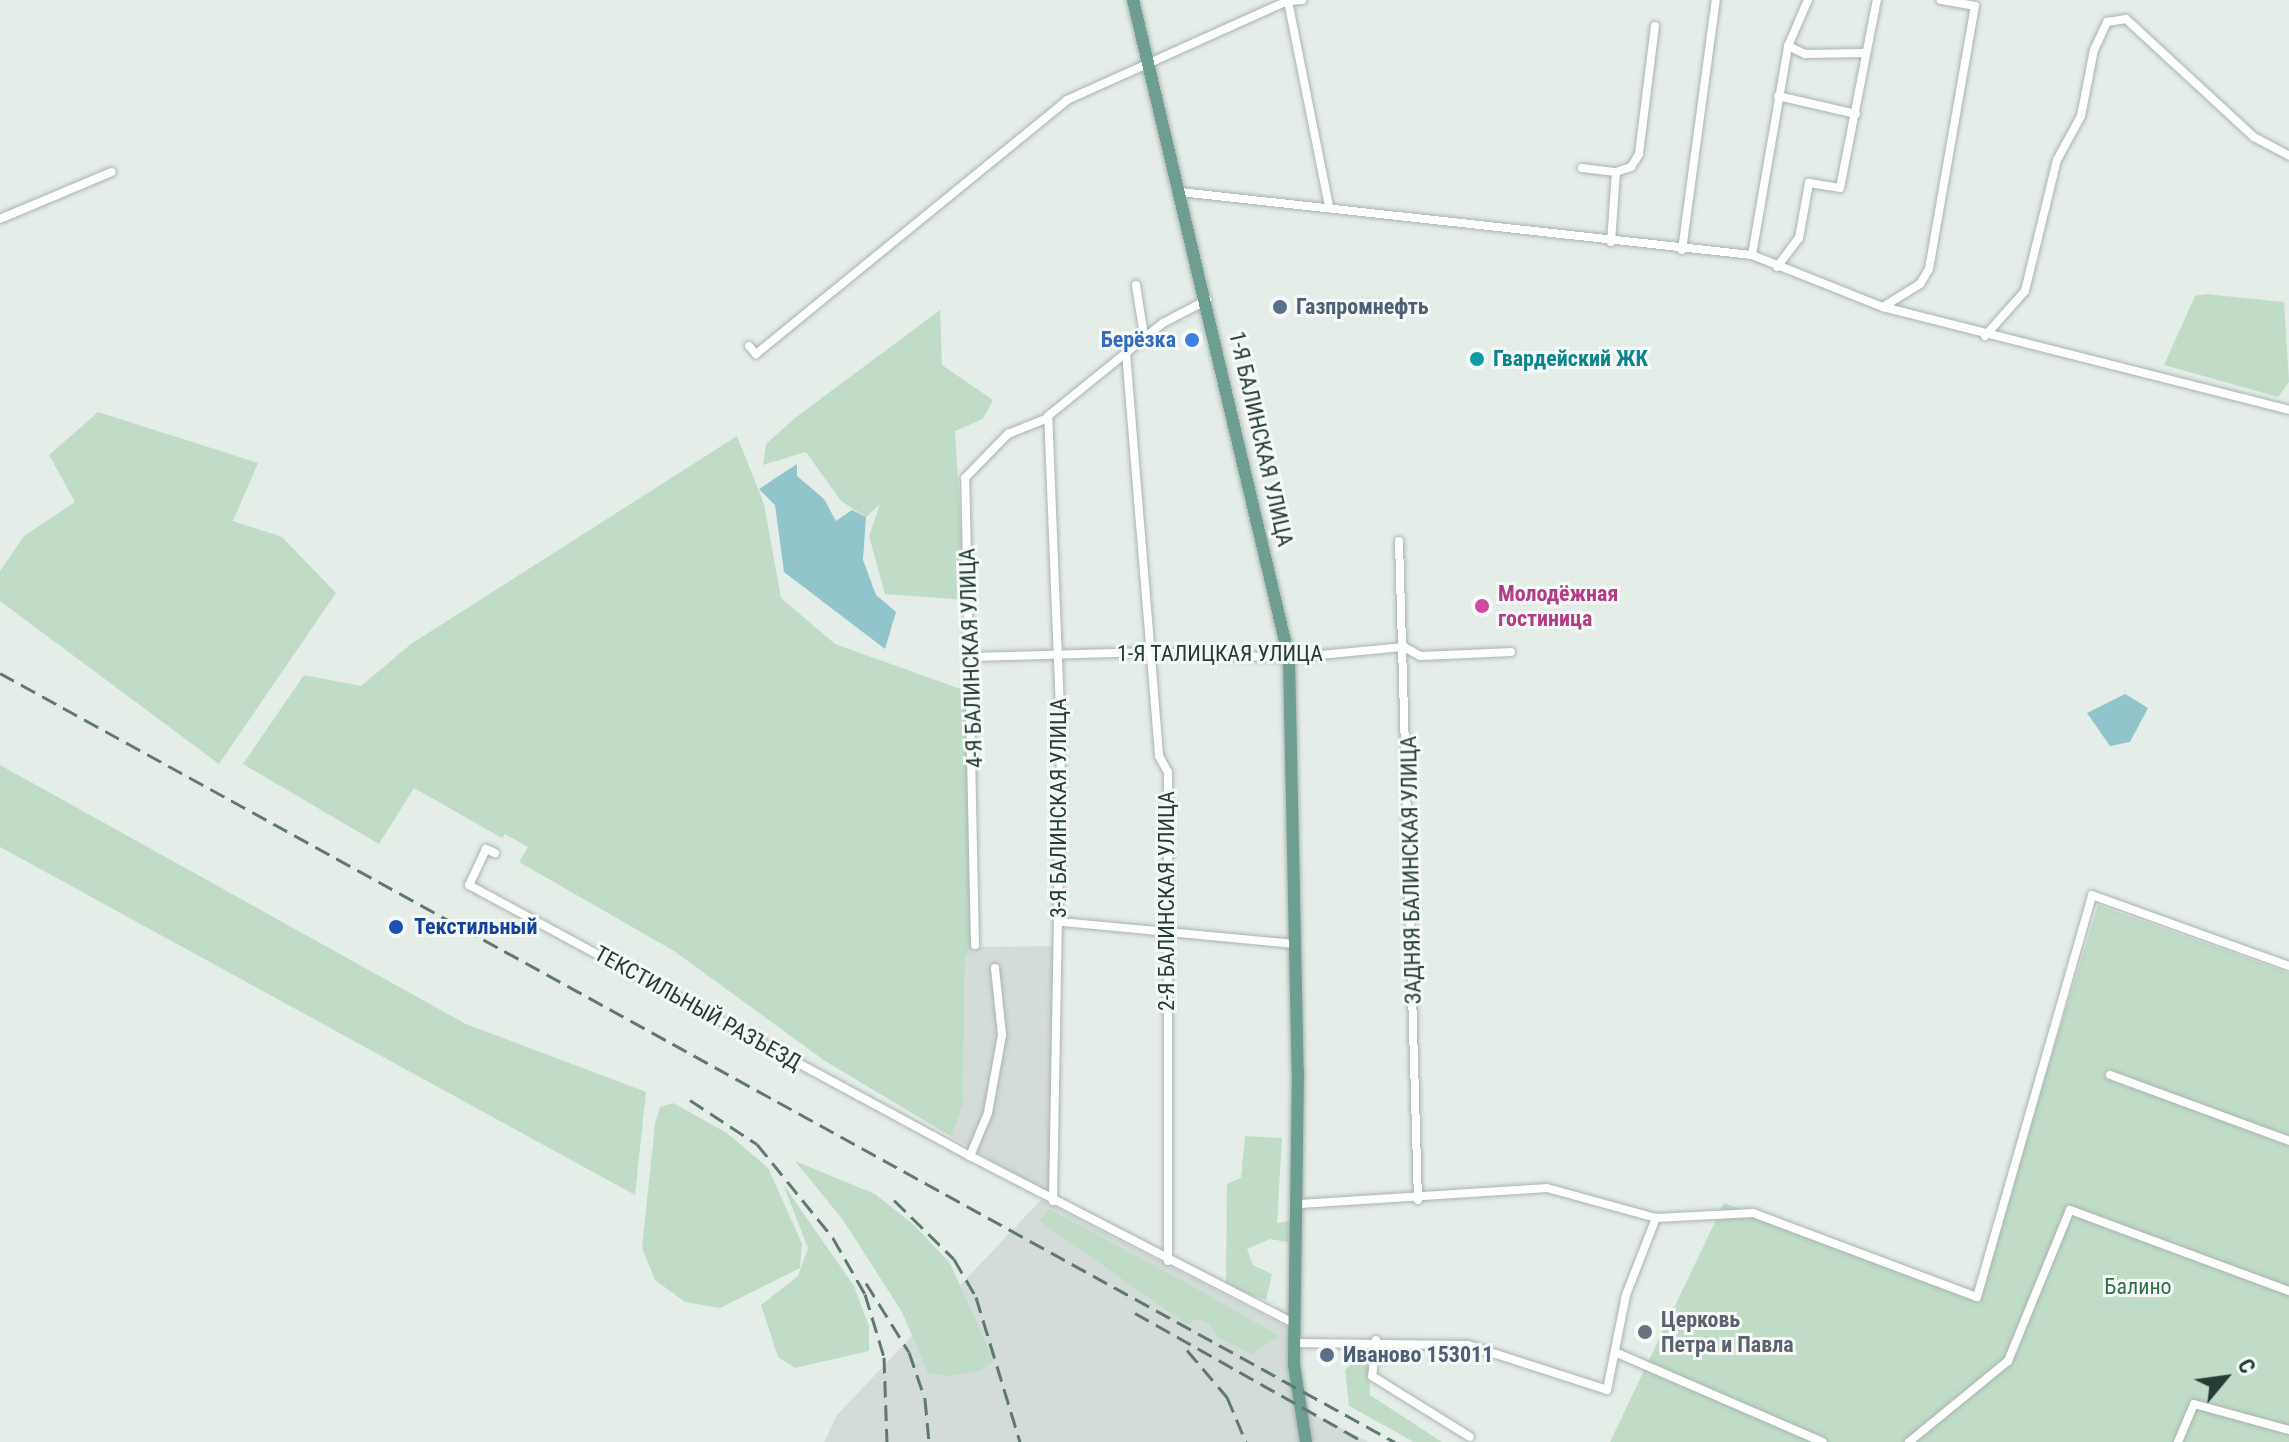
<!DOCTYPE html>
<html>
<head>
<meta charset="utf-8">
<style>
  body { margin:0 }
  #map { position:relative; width:2289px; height:1442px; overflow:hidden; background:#e5ede9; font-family:"Roboto Condensed",sans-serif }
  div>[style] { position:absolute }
  .built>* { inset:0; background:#d3dcd8 }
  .green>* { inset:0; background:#c0dcc7 }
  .water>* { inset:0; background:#92c4cc }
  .roads { filter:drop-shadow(0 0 2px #a8b5b0) drop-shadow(0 0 2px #a8b5b0) }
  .street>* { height:8px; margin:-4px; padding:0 4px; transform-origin:4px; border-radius:4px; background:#fff }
  .primary>* { height:12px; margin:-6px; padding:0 6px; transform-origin:6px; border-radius:6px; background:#6d9e91 }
  .rail>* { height:3px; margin-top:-1.5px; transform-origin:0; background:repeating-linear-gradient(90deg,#607872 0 16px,transparent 0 24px) }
  .dots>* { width:22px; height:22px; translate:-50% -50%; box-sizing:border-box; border:4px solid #f5f9f7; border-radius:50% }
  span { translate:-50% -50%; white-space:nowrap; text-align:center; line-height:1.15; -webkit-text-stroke:6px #f5f9f7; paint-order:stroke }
  .service-label { font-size:22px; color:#4e5e75; font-weight:700 }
  .left { translate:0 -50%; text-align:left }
  .shop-label { font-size:22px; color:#366cbe; font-weight:700 }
  .right { translate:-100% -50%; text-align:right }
  .culture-label { font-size:22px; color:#0d838f; font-weight:700 }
  .street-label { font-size:22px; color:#253d36 }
  .hotel-label { font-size:22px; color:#b23c85; font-weight:700 }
  .transit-label { font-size:22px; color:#164399; font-weight:700 }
  .park-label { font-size:22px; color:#33704a }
  .worship-label { font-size:22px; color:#5b616d; font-weight:700 }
  .north { position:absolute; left:2185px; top:1338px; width:80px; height:80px; -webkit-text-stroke:6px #f5f9f7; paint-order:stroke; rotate:61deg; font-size:22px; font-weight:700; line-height:32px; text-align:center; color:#253d36 }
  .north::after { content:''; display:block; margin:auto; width:28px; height:36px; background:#253d36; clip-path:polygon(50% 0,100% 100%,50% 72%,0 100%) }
</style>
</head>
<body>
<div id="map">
  <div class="built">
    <i style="clip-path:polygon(1054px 946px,1050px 1195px,952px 1137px,963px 1104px,965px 959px,971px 947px)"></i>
    <i style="clip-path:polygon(1041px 1200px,1293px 1330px,1291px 1392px,1301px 1442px,824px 1442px,837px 1415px)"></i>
    <i style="clip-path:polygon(1302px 1409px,1369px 1442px,1310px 1442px)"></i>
  </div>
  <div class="green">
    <i style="clip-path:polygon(2205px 294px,2284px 302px,2289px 382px,2278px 397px,2164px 365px,2195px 296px)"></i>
    <i style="clip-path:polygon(940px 310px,942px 365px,993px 400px,983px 419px,955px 431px,965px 600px,885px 594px,869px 536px,880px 504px,866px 517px,841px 501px,806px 452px,763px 465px,766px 444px,795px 418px)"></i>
    <i style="clip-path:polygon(98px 412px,258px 463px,233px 521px,282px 537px,336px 593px,219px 764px,0 601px,0 571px,24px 536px,75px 502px,49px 455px)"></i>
    <i style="clip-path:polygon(737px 436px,764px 504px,781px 598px,835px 644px,972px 693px,971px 947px,965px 959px,963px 1104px,952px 1137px,825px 1061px,674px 951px,519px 862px,528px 847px,505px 834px,502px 838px,414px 788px,379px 844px,243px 764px,304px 675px,361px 686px,411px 644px)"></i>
    <i style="clip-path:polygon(0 765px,466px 1024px,646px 1092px,635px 1195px,0 847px)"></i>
    <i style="clip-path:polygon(2098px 905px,2289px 973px,2289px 1442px,1610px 1442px,1724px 1203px,1977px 1297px)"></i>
    <i style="clip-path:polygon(673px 1103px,727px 1133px,768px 1168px,802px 1244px,800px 1268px,720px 1308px,685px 1302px,655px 1280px,642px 1248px,655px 1124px,660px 1107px)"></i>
    <i style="clip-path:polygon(1245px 1136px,1282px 1138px,1277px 1223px,1290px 1221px,1292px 1243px,1270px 1239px,1247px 1249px,1253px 1265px,1272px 1274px,1266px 1300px,1226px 1286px,1227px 1184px,1241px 1178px)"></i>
    <i style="clip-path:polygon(795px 1161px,875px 1194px,914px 1225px,950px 1263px,994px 1361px,981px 1370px,950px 1376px,928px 1373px,902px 1312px,843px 1220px)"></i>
    <i style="clip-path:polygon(783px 1184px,854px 1286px,869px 1326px,869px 1351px,795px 1368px,778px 1357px,761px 1305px,798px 1276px,808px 1248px)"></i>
    <i style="clip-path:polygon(1049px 1209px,1187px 1283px,1279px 1336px,1252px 1354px,1217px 1337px,1210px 1324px,1196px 1319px,1188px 1325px,1039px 1221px)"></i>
    <i style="clip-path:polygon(1358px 1358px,1368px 1358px,1370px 1395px,1442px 1442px,1414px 1442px,1349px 1406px,1345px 1370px)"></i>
  </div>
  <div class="water">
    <i style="clip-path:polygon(797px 464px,797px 476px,824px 499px,836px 521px,852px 510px,866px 517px,863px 560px,876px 595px,896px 612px,885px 649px,784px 572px,775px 505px,759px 489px)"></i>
    <i style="clip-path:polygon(2125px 694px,2148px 708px,2130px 742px,2110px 746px,2087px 713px)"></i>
  </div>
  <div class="roads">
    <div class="street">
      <i style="left:1302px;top:0;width:14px;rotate:176deg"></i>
      <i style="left:1288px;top:1px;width:210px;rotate:78.7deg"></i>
      <i style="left:1788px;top:46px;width:19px;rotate:25deg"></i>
      <i style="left:1805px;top:54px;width:60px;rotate:-1deg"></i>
      <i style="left:1778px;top:96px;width:80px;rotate:13deg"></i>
      <i style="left:1582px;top:168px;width:34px;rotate:7deg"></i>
      <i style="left:1180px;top:192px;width:575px;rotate:6.29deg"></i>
      <i style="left:1752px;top:255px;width:141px;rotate:21.7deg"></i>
      <i style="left:1883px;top:307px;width:419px;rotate:14.2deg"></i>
      <i style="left:0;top:219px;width:121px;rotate:-22.8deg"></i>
      <i style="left:1611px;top:242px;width:70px;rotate:-85.9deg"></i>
      <i style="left:1616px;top:172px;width:16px;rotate:-18deg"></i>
      <i style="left:1631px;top:167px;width:15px;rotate:-58deg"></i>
      <i style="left:1639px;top:154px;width:129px;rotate:-82.9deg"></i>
      <i style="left:1682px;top:250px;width:252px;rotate:-82.3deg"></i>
      <i style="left:1752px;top:255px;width:212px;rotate:-80.2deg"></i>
      <i style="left:1788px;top:46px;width:50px;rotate:-66.5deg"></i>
      <i style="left:1777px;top:267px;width:36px;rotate:-53deg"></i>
      <i style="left:1799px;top:238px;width:56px;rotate:-79.7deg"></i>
      <i style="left:1809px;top:183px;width:31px;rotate:9deg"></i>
      <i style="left:1840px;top:188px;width:192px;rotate:-78.9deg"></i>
      <i style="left:1136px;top:285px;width:45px;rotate:81deg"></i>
      <i style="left:1883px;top:307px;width:44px;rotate:-31.9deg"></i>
      <i style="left:1920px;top:284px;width:17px;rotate:-59deg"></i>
      <i style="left:1929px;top:269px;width:267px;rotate:-80.1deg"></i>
      <i style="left:1975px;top:6px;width:35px;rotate:-170deg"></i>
      <i style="left:1985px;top:336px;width:60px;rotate:-48.4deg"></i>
      <i style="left:2025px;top:291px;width:135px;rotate:-76.3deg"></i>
      <i style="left:2057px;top:160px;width:50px;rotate:-61.4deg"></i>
      <i style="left:2081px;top:116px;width:67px;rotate:-78.9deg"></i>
      <i style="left:2094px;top:50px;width:31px;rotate:-65deg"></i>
      <i style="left:2107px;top:22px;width:19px;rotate:-9deg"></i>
      <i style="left:2126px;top:19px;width:174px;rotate:42.7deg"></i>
      <i style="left:2254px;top:137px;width:40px;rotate:28deg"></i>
      <i style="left:749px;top:346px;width:11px;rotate:49deg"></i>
      <i style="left:756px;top:354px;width:402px;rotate:-39.2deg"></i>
      <i style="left:1067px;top:100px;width:244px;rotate:-24.2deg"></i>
      <i style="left:1126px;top:353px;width:404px;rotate:85.3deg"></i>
      <i style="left:1159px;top:756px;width:18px;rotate:61deg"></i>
      <i style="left:1168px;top:772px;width:489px;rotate:90deg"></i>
      <i style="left:1399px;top:541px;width:659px;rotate:88.35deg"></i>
      <i style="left:973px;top:657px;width:177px;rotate:-1.6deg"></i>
      <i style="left:1150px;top:652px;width:139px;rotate:2.5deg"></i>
      <i style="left:1289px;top:658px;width:116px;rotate:-5.5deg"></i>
      <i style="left:1404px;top:647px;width:18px;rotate:29deg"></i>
      <i style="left:1420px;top:656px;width:91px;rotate:-2.5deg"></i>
      <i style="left:495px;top:853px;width:10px;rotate:-156deg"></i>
      <i style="left:486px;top:849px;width:40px;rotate:115deg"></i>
      <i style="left:469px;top:885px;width:570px;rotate:28.41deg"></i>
      <i style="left:1062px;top:922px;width:235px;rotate:5.4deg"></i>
      <i style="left:975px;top:945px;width:467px;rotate:-91.2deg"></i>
      <i style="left:965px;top:478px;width:62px;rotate:-45.7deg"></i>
      <i style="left:1008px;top:434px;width:43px;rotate:-21.8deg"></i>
      <i style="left:995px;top:968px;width:67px;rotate:84deg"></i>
      <i style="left:1002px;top:1035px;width:79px;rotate:100.2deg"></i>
      <i style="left:988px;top:1113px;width:47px;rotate:112.7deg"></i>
      <i style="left:970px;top:1156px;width:366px;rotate:27.3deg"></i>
      <i style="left:2110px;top:1075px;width:191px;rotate:20.2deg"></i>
      <i style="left:1053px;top:1201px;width:466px;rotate:-89deg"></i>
      <i style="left:1061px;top:735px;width:319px;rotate:-92.3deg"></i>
      <i style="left:1048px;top:416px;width:148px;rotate:-39deg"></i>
      <i style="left:1163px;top:323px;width:50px;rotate:-27.6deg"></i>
      <i style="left:1656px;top:1218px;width:97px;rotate:-3deg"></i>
      <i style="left:1753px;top:1213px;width:239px;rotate:20.6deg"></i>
      <i style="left:1977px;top:1297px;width:418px;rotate:-74deg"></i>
      <i style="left:2092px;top:895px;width:209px;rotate:19.8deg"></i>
      <i style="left:1376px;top:1340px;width:36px;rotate:96deg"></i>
      <i style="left:1372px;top:1376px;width:115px;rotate:31.9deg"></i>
      <i style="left:1295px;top:1343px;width:173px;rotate:0.7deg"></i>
      <i style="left:1468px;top:1345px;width:146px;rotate:17.9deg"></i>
      <i style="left:1607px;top:1390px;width:97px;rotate:-78.7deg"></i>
      <i style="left:1626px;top:1295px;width:83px;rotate:-68.7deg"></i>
      <i style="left:1656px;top:1218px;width:113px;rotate:-164.6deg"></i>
      <i style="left:1547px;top:1188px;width:251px;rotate:176.3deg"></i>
      <i style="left:1617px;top:1353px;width:224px;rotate:23.4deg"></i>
      <i style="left:1909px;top:1442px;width:128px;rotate:-39.3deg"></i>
      <i style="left:2008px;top:1361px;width:163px;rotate:-67.7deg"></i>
      <i style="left:2070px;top:1210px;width:233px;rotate:20.3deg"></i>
      <i style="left:2178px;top:1442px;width:41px;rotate:-67.2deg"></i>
      <i style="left:2194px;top:1404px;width:98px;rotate:15.3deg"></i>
    </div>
    <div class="primary">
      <i style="left:1133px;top:0;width:676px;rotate:76.66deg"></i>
      <i style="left:1289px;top:658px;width:413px;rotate:88.8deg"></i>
      <i style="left:1298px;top:1071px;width:294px;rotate:90.8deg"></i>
      <i style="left:1294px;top:1365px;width:78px;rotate:81.1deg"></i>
    </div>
  </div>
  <div class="rail">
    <i style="left:0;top:673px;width:1593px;rotate:28.87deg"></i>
    <i style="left:690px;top:1100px;width:80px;rotate:33.3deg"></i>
    <i style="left:757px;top:1144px;width:121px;rotate:51deg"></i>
    <i style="left:833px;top:1238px;width:64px;rotate:60.3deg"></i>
    <i style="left:865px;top:1294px;width:66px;rotate:73.2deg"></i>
    <i style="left:884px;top:1357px;width:85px;rotate:88deg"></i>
    <i style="left:894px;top:1200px;width:84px;rotate:44.5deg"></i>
    <i style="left:954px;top:1259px;width:44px;rotate:59.9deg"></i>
    <i style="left:976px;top:1297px;width:152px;rotate:73.1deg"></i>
    <i style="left:866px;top:1283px;width:81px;rotate:58.1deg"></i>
    <i style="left:909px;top:1352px;width:50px;rotate:71.2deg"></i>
    <i style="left:925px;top:1399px;width:43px;rotate:84.7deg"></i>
    <i style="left:1135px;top:1313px;width:263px;rotate:29.4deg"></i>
    <i style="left:1187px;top:1350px;width:62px;rotate:49.6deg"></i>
    <i style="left:1227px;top:1397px;width:49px;rotate:67.1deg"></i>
  </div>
  <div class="dots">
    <i style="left:1280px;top:307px;background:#5c6f8a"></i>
    <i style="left:1192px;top:340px;background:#3f7fe0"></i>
    <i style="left:1477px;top:359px;background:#0f9aa8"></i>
    <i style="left:1482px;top:606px;background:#d1479c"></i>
    <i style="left:396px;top:927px;background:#1a4fb4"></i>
    <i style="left:1645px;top:1332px;background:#6b7280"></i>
    <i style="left:1327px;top:1355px;background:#5c6f8a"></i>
  </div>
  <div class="service-label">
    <span class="left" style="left:1296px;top:307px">Газпромнефть</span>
    <span class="left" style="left:1343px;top:1355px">Иваново 153011</span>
  </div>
  <div class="shop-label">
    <span class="right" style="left:1176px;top:340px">Берёзка</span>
  </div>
  <div class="culture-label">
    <span class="left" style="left:1493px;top:359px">Гвардейский ЖК</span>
  </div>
  <div class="street-label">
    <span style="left:1261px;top:439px;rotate:77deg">1-Я БАЛИНСКАЯ УЛИЦА</span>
    <span style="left:1220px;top:654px">1-Я ТАЛИЦКАЯ УЛИЦА</span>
    <span style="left:971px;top:658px;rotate:-92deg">4-Я БАЛИНСКАЯ УЛИЦА</span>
    <span style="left:1059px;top:808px;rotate:-90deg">3-Я БАЛИНСКАЯ УЛИЦА</span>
    <span style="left:1411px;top:870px;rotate:-91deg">ЗАДНЯЯ БАЛИНСКАЯ УЛИЦА</span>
    <span style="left:1167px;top:901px;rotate:-90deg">2-Я БАЛИНСКАЯ УЛИЦА</span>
    <span style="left:698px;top:1008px;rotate:29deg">ТЕКСТИЛЬНЫЙ РАЗЪЕЗД</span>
  </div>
  <div class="hotel-label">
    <span class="left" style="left:1498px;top:606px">Молодёжная<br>гостиница</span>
  </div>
  <div class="transit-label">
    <span class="left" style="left:414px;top:927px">Текстильный</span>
  </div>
  <div class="park-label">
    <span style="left:2138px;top:1287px">Балино</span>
  </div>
  <div class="worship-label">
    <span class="left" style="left:1661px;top:1332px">Церковь<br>Петра и Павла</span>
  </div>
  <div class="north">С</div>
</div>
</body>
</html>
